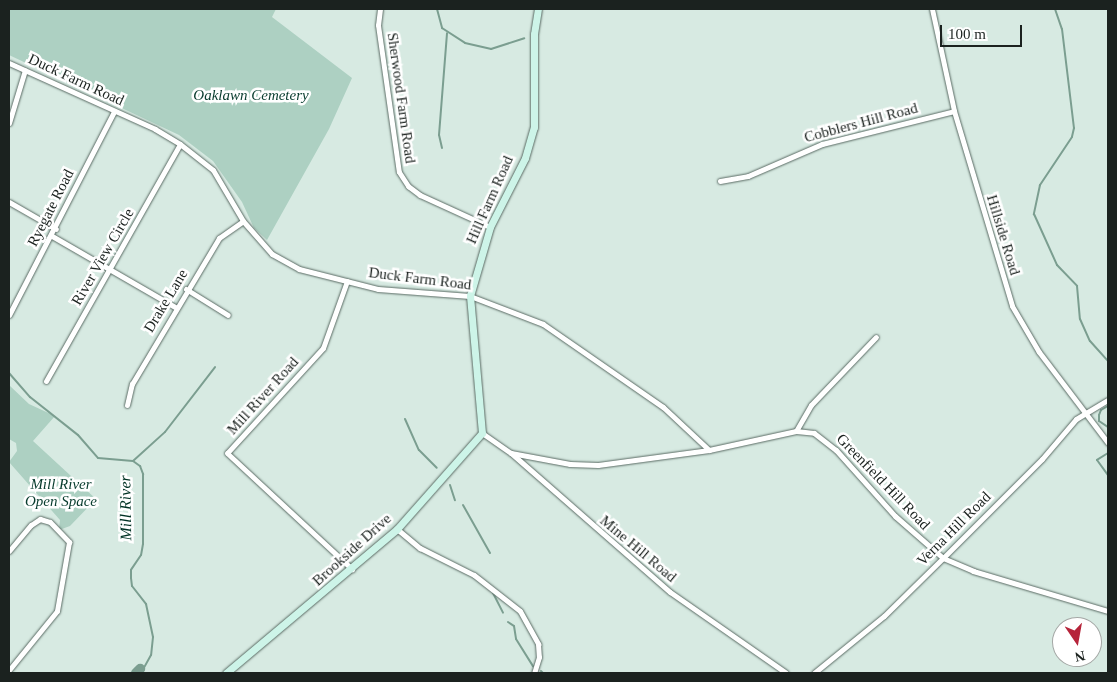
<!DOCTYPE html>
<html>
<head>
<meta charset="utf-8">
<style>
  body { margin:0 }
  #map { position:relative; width:1117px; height:682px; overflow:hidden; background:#d7eae2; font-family:"Times New Roman",serif }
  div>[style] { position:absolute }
  .green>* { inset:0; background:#add0c2 }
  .stream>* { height:2px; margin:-1px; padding:0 1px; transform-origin:1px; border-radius:1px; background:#7b9e90 }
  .river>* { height:10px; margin:-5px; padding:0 5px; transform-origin:5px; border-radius:5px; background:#7b9e90 }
  .roads { filter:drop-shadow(0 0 1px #5a6b64) drop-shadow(0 0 1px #5a6b64) }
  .minor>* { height:5px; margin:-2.5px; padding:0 2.5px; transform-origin:2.5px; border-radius:2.5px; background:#fff }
  .secondary>* { height:7px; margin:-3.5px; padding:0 3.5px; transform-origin:3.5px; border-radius:3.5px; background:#cdf4e8 }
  span { translate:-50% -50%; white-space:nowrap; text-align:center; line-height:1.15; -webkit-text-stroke:5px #fff; paint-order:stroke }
  .street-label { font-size:15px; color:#1b221f }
  .park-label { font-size:15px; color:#083c2e; font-style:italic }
  .water-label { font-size:16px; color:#003224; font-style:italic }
  .frame { position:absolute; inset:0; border:10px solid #1b221f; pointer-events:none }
  .north { position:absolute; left:1052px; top:617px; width:50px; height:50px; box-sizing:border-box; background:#fff; border:1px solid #a4a7a5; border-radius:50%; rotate:168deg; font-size:14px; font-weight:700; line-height:20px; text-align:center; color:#1b221f }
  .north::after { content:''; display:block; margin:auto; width:18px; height:22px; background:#b6243a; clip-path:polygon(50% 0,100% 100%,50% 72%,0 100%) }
  .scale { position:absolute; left:940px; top:25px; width:82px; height:22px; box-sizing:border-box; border:2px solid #1b221f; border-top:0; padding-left:6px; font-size:15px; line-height:18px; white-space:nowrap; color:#1b221f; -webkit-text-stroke:4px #fff; paint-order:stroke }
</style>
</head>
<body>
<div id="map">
  <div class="green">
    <i style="clip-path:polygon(9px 9px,276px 9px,272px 17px,352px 78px,329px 129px,267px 240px,254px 228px,242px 202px,213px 161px,179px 135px,9px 55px)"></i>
    <i style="clip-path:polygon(9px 385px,29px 404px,55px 416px,33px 441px,96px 499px,70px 526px,59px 530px,60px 520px,9px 462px,17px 451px,16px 443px,9px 439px)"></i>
  </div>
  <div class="stream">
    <i style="left:437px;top:9px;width:20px;rotate:75deg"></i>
    <i style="left:442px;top:28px;width:27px;rotate:33deg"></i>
    <i style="left:465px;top:43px;width:27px;rotate:13deg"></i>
    <i style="left:491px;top:49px;width:35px;rotate:-18deg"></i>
    <i style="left:1055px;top:9px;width:21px;rotate:71deg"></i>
    <i style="left:1062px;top:29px;width:100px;rotate:83.1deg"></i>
    <i style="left:1074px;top:128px;width:9px;rotate:103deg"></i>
    <i style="left:1072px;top:137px;width:58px;rotate:123.7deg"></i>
    <i style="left:1040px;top:185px;width:30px;rotate:102deg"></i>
    <i style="left:1034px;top:214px;width:56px;rotate:65.7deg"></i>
    <i style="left:1057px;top:265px;width:29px;rotate:46deg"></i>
    <i style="left:1077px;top:286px;width:33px;rotate:85deg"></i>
    <i style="left:1080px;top:319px;width:24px;rotate:66deg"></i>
    <i style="left:1090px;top:341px;width:27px;rotate:48deg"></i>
    <i style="left:442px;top:148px;width:13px;rotate:-103deg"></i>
    <i style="left:439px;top:135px;width:102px;rotate:-85.5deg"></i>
    <i style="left:9px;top:373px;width:32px;rotate:49deg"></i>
    <i style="left:30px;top:397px;width:61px;rotate:38.4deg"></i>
    <i style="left:78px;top:435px;width:30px;rotate:49deg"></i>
    <i style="left:98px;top:458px;width:35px;rotate:5deg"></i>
    <i style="left:133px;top:461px;width:9px;rotate:36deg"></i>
    <i style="left:140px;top:466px;width:9px;rotate:69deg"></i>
    <i style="left:143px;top:474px;width:70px;rotate:90deg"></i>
    <i style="left:143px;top:544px;width:11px;rotate:100deg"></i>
    <i style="left:141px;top:555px;width:18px;rotate:124deg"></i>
    <i style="left:131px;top:570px;width:8px;rotate:90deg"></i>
    <i style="left:131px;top:578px;width:8px;rotate:83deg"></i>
    <i style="left:132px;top:586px;width:23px;rotate:52deg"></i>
    <i style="left:146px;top:604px;width:34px;rotate:78deg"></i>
    <i style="left:153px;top:637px;width:18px;rotate:96deg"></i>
    <i style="left:151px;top:655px;width:21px;rotate:119deg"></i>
    <i style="left:1108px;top:406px;width:8px;rotate:150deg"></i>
    <i style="left:1101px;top:410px;width:5px;rotate:112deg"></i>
    <i style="left:1099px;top:415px;width:6px;rotate:90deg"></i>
    <i style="left:1099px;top:421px;width:11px;rotate:34deg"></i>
    <i style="left:405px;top:419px;width:34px;rotate:66deg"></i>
    <i style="left:419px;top:450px;width:25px;rotate:45deg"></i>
    <i style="left:1108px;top:453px;width:13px;rotate:148deg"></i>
    <i style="left:1097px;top:460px;width:19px;rotate:54deg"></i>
    <i style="left:133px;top:461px;width:43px;rotate:-42.2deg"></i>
    <i style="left:165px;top:432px;width:82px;rotate:-52.4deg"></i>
    <i style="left:450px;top:485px;width:16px;rotate:72deg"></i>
    <i style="left:463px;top:505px;width:55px;rotate:60.6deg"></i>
    <i style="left:493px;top:593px;width:22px;rotate:63deg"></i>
    <i style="left:508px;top:622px;width:7px;rotate:34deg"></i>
    <i style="left:514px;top:626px;width:13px;rotate:81deg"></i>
    <i style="left:516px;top:639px;width:32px;rotate:58deg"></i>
    <i style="left:541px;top:671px;width:3px;rotate:45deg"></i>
  </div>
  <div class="river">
    <i style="left:136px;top:673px;width:6px;rotate:-45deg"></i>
  </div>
  <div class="roads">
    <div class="minor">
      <i style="left:380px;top:9px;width:16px;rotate:97deg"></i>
      <i style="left:378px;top:25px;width:148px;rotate:81.9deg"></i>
      <i style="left:399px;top:172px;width:17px;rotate:57deg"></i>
      <i style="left:408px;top:186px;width:15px;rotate:37deg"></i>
      <i style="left:420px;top:195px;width:77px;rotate:24.6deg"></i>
      <i style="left:932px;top:9px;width:104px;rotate:77.8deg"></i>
      <i style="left:954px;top:111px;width:203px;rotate:73.4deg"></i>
      <i style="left:1012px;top:306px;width:53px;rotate:59.6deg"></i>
      <i style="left:1039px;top:352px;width:114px;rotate:52.8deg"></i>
      <i style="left:9px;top:63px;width:160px;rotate:24.3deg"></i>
      <i style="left:155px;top:129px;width:29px;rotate:31deg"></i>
      <i style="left:180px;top:144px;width:42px;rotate:38.2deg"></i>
      <i style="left:213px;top:170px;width:59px;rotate:59.5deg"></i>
      <i style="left:243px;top:221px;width:44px;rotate:48.7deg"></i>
      <i style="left:272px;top:254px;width:31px;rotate:29deg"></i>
      <i style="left:299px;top:269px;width:81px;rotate:14.2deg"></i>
      <i style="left:378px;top:289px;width:92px;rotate:4.4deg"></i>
      <i style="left:470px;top:296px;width:78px;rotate:21deg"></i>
      <i style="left:543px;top:324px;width:146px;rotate:34.7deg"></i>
      <i style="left:663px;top:407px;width:63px;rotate:43.1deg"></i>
      <i style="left:9px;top:123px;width:55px;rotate:-73.2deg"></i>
      <i style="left:720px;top:181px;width:28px;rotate:-10deg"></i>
      <i style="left:748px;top:176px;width:81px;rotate:-23.4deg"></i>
      <i style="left:822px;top:144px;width:136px;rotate:-14deg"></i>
      <i style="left:9px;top:202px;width:54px;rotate:29.9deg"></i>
      <i style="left:52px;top:236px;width:142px;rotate:30deg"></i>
      <i style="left:347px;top:281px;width:71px;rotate:109.7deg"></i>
      <i style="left:323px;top:348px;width:142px;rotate:132.4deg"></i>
      <i style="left:227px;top:453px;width:171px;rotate:42.9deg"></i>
      <i style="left:186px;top:289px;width:49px;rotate:31.8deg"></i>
      <i style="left:9px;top:315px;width:229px;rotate:-62.7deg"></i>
      <i style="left:46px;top:381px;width:272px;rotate:-60.5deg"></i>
      <i style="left:127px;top:405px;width:22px;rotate:-77deg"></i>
      <i style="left:132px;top:384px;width:170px;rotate:-59.2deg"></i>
      <i style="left:219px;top:238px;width:29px;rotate:-35deg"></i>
      <i style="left:796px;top:431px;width:30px;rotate:-60deg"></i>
      <i style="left:811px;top:405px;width:94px;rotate:-46.3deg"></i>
      <i style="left:482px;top:433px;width:35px;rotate:35deg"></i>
      <i style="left:511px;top:453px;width:211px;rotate:41.2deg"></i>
      <i style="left:670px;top:592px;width:141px;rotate:34.9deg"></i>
      <i style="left:511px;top:453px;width:60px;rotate:10.6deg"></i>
      <i style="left:570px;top:464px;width:28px;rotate:2deg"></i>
      <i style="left:598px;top:465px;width:112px;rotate:-7.7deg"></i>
      <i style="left:709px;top:450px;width:89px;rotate:-12.3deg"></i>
      <i style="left:796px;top:431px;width:18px;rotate:6deg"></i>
      <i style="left:814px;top:433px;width:28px;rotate:38deg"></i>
      <i style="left:836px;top:450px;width:89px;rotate:48.2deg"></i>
      <i style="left:895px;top:516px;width:64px;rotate:41.2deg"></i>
      <i style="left:943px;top:558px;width:33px;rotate:23deg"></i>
      <i style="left:973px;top:571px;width:141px;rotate:16.5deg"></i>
      <i style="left:397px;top:529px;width:30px;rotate:40deg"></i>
      <i style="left:420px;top:548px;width:60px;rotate:26.6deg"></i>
      <i style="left:474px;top:575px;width:58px;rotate:38deg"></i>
      <i style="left:520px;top:611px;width:38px;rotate:61deg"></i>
      <i style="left:538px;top:644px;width:13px;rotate:86deg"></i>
      <i style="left:539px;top:657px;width:17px;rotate:107deg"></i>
      <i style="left:9px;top:551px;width:34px;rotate:-50deg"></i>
      <i style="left:31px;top:525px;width:11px;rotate:-34deg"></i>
      <i style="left:40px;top:519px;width:10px;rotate:17deg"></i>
      <i style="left:50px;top:522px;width:28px;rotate:46deg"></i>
      <i style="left:69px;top:542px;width:70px;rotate:99.9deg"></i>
      <i style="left:57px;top:611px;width:76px;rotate:129.1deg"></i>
      <i style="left:814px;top:673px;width:90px;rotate:-39.2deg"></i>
      <i style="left:884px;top:616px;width:83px;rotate:-44.5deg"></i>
      <i style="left:943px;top:558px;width:140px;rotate:-45deg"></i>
      <i style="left:1042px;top:459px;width:52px;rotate:-49.6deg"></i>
      <i style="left:1076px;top:419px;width:37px;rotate:-31deg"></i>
    </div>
    <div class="secondary">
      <i style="left:226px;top:673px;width:224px;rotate:-40.1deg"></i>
      <i style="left:397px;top:529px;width:128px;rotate:-48.5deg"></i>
      <i style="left:482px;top:433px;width:138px;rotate:-95deg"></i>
      <i style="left:470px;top:296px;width:72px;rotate:-73.8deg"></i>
      <i style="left:490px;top:227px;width:77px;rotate:-63.1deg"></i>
      <i style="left:525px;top:158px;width:32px;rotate:-74deg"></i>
      <i style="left:534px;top:127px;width:93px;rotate:-90deg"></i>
      <i style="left:534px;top:34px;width:25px;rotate:-81deg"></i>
    </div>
  </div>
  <div class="street-label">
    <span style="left:76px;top:80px;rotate:25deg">Duck Farm Road</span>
    <span style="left:401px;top:98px;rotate:82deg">Sherwood Farm Road</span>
    <span style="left:861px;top:123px;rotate:-15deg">Cobblers Hill Road</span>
    <span style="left:490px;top:200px;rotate:-66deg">Hill Farm Road</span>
    <span style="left:51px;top:208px;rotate:-63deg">Ryegate Road</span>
    <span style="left:1003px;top:235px;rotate:73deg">Hillside Road</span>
    <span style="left:103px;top:257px;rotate:-60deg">River View Circle</span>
    <span style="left:420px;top:279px;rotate:7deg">Duck Farm Road</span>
    <span style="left:166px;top:301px;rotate:-59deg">Drake Lane</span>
    <span style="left:263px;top:396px;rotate:-48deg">Mill River Road</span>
    <span style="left:883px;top:482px;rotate:46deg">Greenfield Hill Road</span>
    <span style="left:954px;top:529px;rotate:-45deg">Verna Hill Road</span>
    <span style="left:638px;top:549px;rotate:40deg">Mine Hill Road</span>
    <span style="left:352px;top:550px;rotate:-42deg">Brookside Drive</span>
  </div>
  <div class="park-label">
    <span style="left:251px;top:96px">Oaklawn Cemetery</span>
    <span style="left:61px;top:493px">Mill River<br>Open Space</span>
  </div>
  <div class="water-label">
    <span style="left:126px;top:508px;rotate:-91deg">Mill River</span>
  </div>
  <div class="frame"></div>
  <div class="north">N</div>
  <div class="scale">100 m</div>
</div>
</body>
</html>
